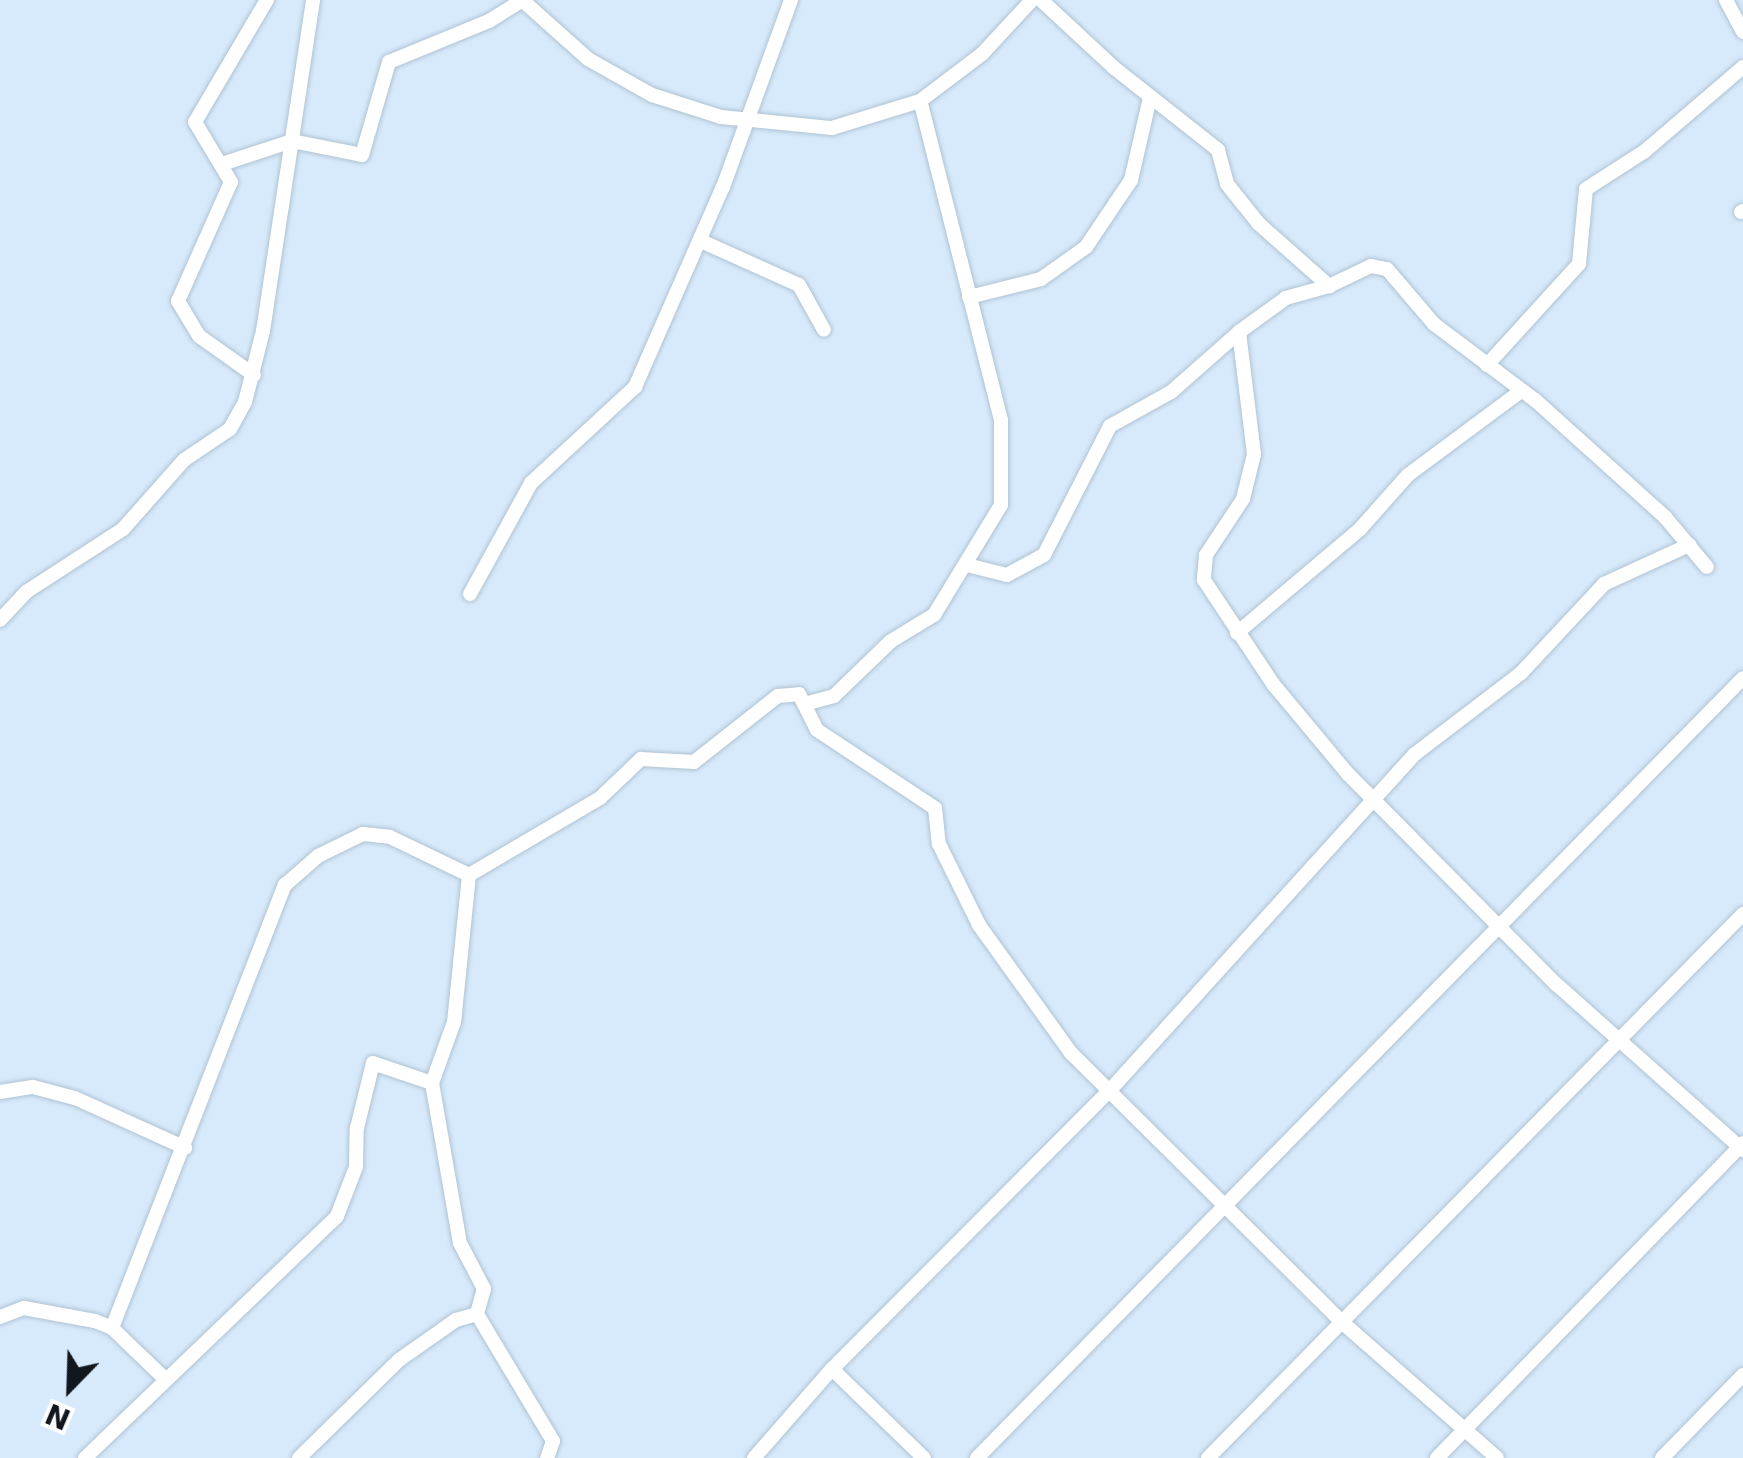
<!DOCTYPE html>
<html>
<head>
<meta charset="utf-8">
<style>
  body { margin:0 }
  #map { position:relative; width:1743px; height:1458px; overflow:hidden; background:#d7eafb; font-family:"DejaVu Sans",sans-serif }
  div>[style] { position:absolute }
  .roads { filter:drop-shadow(0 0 2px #b0c3d3) drop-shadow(0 0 2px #b0c3d3) }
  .street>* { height:14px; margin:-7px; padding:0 7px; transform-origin:7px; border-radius:7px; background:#fff }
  span { translate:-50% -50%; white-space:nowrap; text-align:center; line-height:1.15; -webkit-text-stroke:8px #fff; paint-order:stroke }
  .north { position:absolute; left:20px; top:1338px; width:100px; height:100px; -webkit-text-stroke:8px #fff; paint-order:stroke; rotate:203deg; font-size:28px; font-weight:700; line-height:40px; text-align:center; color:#11171d }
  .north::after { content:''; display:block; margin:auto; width:35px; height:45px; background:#11171d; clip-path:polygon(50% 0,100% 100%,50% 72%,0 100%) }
</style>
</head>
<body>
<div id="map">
  <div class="roads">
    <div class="street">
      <i style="left:522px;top:0;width:89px;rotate:41.8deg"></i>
      <i style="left:588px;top:59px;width:73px;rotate:29.4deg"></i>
      <i style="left:652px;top:95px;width:72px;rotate:17.7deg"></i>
      <i style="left:721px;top:117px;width:112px;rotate:5.7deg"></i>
      <i style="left:832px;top:128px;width:92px;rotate:-17.1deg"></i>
      <i style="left:920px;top:101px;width:78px;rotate:-37.2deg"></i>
      <i style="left:982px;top:54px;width:74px;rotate:-47.2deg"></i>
      <i style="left:1041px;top:0;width:98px;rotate:42.9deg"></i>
      <i style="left:1113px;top:67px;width:134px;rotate:38.3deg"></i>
      <i style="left:1218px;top:150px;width:35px;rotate:75deg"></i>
      <i style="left:1227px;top:184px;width:51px;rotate:51.3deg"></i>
      <i style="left:1259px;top:224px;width:94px;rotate:41.5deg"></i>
      <i style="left:1329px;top:286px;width:47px;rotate:-25.5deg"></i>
      <i style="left:1371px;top:266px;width:16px;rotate:11deg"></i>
      <i style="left:1387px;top:269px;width:72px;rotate:49.5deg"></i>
      <i style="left:1434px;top:324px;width:126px;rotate:37deg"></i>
      <i style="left:1535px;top:400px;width:175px;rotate:42deg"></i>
      <i style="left:1665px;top:517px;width:65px;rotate:50deg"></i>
      <i style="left:1726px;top:0;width:36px;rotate:62deg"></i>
      <i style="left:225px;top:163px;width:71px;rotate:-18.2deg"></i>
      <i style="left:292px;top:141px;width:71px;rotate:11.3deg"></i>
      <i style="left:362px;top:155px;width:97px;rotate:-73.8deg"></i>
      <i style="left:389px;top:62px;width:108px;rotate:-22.3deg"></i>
      <i style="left:489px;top:21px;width:39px;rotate:-32deg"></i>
      <i style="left:1741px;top:212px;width:2px;rotate:-27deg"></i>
      <i style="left:701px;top:241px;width:107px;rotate:24.2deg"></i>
      <i style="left:799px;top:285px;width:51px;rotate:60.9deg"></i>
      <i style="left:1329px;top:286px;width:45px;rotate:164.4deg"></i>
      <i style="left:1286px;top:298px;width:58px;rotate:144.1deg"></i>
      <i style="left:1239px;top:332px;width:123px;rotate:83deg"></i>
      <i style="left:1254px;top:454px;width:46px;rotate:103.7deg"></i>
      <i style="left:1243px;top:499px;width:67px;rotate:123.5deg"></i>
      <i style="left:1206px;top:555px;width:25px;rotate:95deg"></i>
      <i style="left:1204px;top:580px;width:125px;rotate:56.4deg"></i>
      <i style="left:1273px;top:684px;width:117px;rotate:50.2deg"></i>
      <i style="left:1348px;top:774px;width:296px;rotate:45.3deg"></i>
      <i style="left:1556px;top:984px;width:250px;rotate:41.6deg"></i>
      <i style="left:969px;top:297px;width:74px;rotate:-14deg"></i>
      <i style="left:1041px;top:279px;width:55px;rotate:-35.4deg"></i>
      <i style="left:1086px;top:247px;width:81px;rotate:-56.1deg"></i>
      <i style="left:1131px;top:180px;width:84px;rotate:-77deg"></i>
      <i style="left:1487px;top:365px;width:137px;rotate:-47.7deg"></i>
      <i style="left:1579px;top:264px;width:75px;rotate:-84.7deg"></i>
      <i style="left:1586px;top:189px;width:70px;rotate:-32.8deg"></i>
      <i style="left:1645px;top:151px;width:129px;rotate:-40.6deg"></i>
      <i style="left:254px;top:375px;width:67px;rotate:-144.7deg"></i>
      <i style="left:199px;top:336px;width:41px;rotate:-121deg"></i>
      <i style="left:178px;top:301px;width:130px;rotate:-66deg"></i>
      <i style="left:231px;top:182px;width:70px;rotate:-121deg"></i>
      <i style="left:195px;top:122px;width:142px;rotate:-59.5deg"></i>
      <i style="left:967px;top:565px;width:41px;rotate:14deg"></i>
      <i style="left:1007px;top:575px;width:42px;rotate:-28.4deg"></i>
      <i style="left:1044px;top:555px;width:145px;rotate:-62.9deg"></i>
      <i style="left:1110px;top:426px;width:70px;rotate:-29.1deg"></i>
      <i style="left:1171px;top:392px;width:91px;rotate:-41.4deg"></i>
      <i style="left:470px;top:594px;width:127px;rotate:-61.2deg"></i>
      <i style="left:531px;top:483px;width:142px;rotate:-42.7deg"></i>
      <i style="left:635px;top:387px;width:219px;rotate:-66.3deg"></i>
      <i style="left:723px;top:187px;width:199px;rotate:-70deg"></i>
      <i style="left:0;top:620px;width:38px;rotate:-47deg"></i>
      <i style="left:26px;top:592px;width:116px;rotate:-33deg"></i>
      <i style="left:123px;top:529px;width:92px;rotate:-48.5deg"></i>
      <i style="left:184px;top:460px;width:55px;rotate:-34deg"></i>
      <i style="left:230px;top:429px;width:31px;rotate:-61deg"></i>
      <i style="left:245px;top:402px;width:73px;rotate:-75.8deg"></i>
      <i style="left:263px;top:331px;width:335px;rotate:-81.4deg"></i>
      <i style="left:1237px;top:633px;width:161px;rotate:-40.2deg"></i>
      <i style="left:1360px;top:529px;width:72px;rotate:-48.4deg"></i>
      <i style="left:1408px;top:475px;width:141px;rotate:-36.6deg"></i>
      <i style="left:808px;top:703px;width:27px;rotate:-15deg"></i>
      <i style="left:834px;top:696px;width:79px;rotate:-44deg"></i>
      <i style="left:891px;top:641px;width:50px;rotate:-31.2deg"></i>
      <i style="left:934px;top:615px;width:129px;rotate:-58.7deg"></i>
      <i style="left:1001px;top:505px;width:85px;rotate:-90deg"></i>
      <i style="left:1001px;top:420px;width:329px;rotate:-104.2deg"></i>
      <i style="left:469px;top:875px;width:152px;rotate:-30.4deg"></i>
      <i style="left:600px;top:798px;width:57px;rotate:-43.6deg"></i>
      <i style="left:641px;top:759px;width:53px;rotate:3.2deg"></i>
      <i style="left:694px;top:762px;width:107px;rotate:-38.2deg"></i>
      <i style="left:778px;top:696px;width:21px;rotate:-5deg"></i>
      <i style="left:799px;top:694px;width:40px;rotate:63.4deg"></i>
      <i style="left:817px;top:730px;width:141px;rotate:33.5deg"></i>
      <i style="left:935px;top:808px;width:36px;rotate:84deg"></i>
      <i style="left:939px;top:844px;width:90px;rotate:63.7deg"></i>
      <i style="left:979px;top:925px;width:158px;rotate:54.3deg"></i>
      <i style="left:1071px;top:1053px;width:385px;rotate:44.8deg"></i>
      <i style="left:1344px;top:1324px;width:203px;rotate:41.2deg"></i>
      <i style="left:469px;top:875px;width:148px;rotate:95.8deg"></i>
      <i style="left:454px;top:1022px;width:65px;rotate:109.8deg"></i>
      <i style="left:432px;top:1083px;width:162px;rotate:80.1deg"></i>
      <i style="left:460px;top:1243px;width:52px;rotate:62.4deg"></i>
      <i style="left:484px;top:1289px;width:26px;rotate:106deg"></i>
      <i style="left:0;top:1092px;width:33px;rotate:-9deg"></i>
      <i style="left:33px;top:1087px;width:43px;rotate:14.7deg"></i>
      <i style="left:75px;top:1098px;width:121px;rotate:24.4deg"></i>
      <i style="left:477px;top:1314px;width:148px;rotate:59.1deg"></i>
      <i style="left:553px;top:1441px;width:18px;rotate:109deg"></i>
      <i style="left:0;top:1317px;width:26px;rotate:-21deg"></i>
      <i style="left:24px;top:1308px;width:72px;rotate:10.4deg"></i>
      <i style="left:95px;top:1321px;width:18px;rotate:22deg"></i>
      <i style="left:112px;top:1328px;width:74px;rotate:43.9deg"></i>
      <i style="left:112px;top:1328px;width:476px;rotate:-68.7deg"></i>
      <i style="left:285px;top:885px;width:44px;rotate:-41.3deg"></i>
      <i style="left:318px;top:856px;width:50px;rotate:-26.1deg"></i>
      <i style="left:363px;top:834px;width:27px;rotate:6deg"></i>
      <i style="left:390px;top:837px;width:88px;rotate:25.7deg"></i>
      <i style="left:832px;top:1369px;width:128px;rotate:44.1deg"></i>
      <i style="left:85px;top:1458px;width:349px;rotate:-43.8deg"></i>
      <i style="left:337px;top:1216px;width:53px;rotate:-68.8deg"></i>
      <i style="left:356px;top:1167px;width:39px;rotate:-89deg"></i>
      <i style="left:357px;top:1128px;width:67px;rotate:-76.2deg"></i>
      <i style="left:373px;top:1063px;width:62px;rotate:18.7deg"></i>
      <i style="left:299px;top:1458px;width:140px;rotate:-44.4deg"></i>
      <i style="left:399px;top:1360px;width:70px;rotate:-35.1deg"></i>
      <i style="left:456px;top:1320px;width:22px;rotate:-16deg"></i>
      <i style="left:754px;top:1458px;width:118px;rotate:-48.8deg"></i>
      <i style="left:832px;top:1369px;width:395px;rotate:-45.1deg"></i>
      <i style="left:1111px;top:1089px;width:452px;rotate:-47.8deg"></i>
      <i style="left:1415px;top:754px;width:133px;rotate:-37.4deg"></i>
      <i style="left:1521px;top:673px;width:122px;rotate:-47deg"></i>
      <i style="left:1604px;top:584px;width:94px;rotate:-24.6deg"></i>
      <i style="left:977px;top:1458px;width:1093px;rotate:-45.52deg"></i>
      <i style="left:1208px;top:1458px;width:763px;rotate:-45.48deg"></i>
      <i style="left:1437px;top:1458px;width:439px;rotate:-45.8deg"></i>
      <i style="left:1662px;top:1458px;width:116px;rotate:-45.7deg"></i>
    </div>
  </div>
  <div class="north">N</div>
</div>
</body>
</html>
